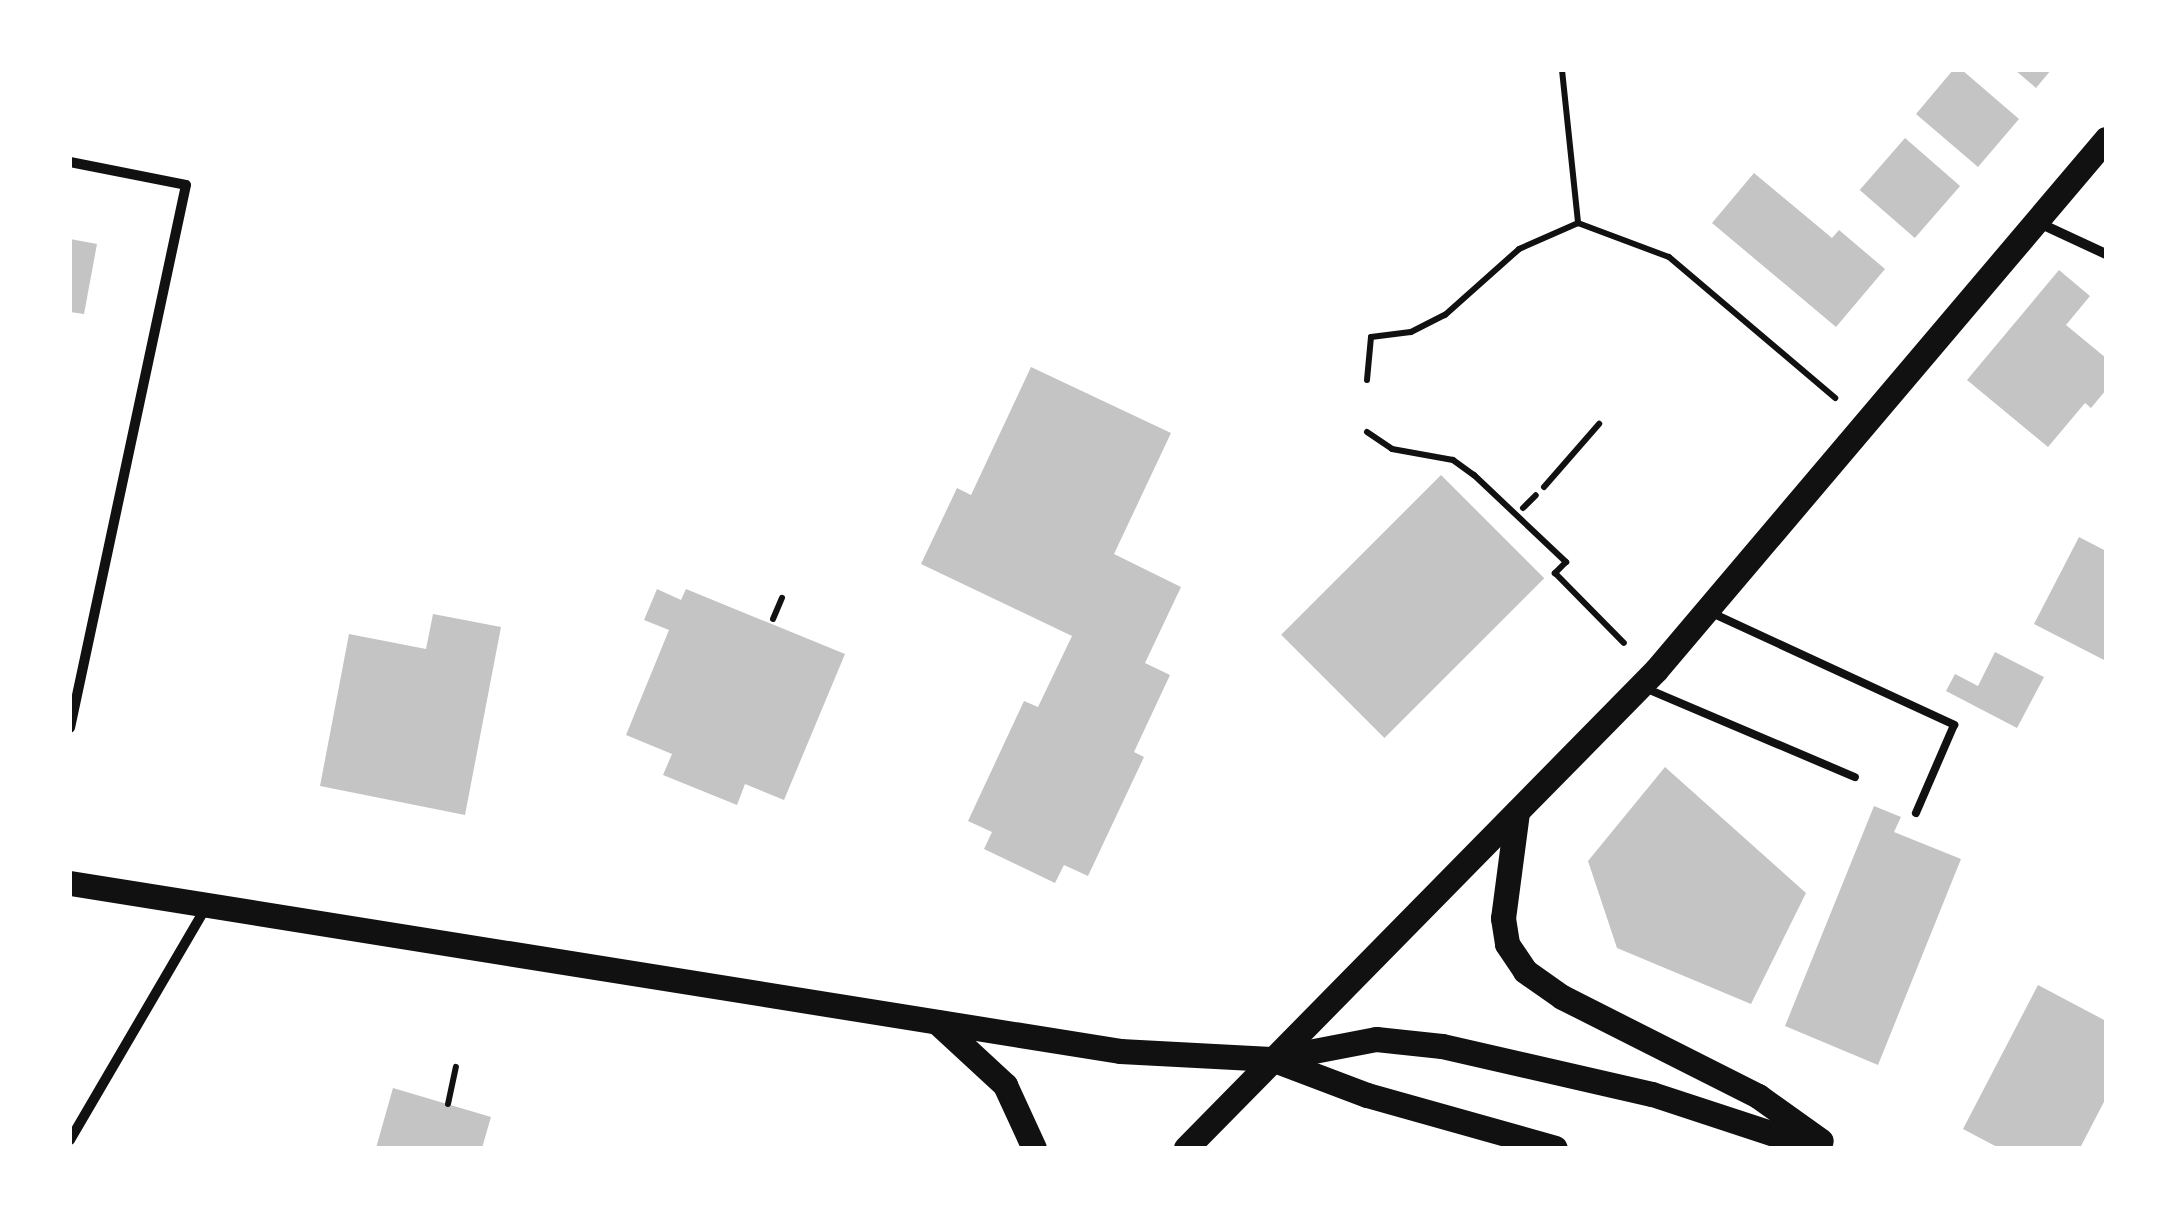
<!DOCTYPE html>
<html>
<head>
<meta charset="utf-8">
<style>
  body { margin:0 }
  #map { position:relative; width:2176px; height:1218px; overflow:hidden; background:#fff; font-family:"Exo 2",sans-serif }
  div>[style] { position:absolute }
  .building>* { inset:0; background:#c4c4c4; transform-origin:0 0 }
  .path>* { height:6px; margin:-3px; padding:0 3px; transform-origin:3px; border-radius:3px; background:#111 }
  .service>* { height:8px; margin:-4px; padding:0 4px; transform-origin:4px; border-radius:4px; background:#111 }
  .minor>* { height:10px; margin:-5px; padding:0 5px; transform-origin:5px; border-radius:5px; background:#111 }
  .primary>* { height:25px; margin:-12.5px; padding:0 12.5px; transform-origin:12.5px; border-radius:12.5px; background:#111 }
  span { translate:-50% -50%; white-space:nowrap; text-align:center; line-height:1.15; -webkit-text-stroke:8px #fff; paint-order:stroke }
  .frame { position:absolute; inset:0; border:72px solid #fff; pointer-events:none }
</style>
</head>
<body>
<div id="map">
  <div class="building">
    <i style="clip-path:polygon(1953px 70px,1962px 70px,2019px 119px,1978px 167px,1916px 114px)"></i>
    <i style="clip-path:polygon(2015px 70px,2051px 70px,2036px 88px)"></i>
    <i style="left:1905px;top:138px;width:73px;height:69px;rotate:41deg"></i>
    <i style="clip-path:polygon(1754px 173px,1832px 238px,1839px 230px,1885px 269px,1836px 327px,1712px 223px)"></i>
    <i style="clip-path:polygon(70px 239px,97px 244px,84px 314px,70px 312px)"></i>
    <i style="clip-path:polygon(2059px 270px,2090px 296px,2066px 325px,2106px 358px,2106px 390px,2091px 408px,2085px 403px,2048px 447px,1967px 380px)"></i>
    <i style="clip-path:polygon(1031px 367px,1171px 433px,1114px 554px,1181px 587px,1145px 663px,1170px 675px,1134px 752px,1144px 757px,1088px 876px,1064px 865px,1055px 883px,984px 849px,992px 832px,968px 821px,1024px 701px,1038px 707px,1072px 636px,921px 564px,957px 488px,971px 495px)"></i>
    <i style="left:1441px;top:475px;width:146px;height:226px;rotate:45deg"></i>
    <i style="clip-path:polygon(2079px 537px,2106px 551px,2106px 661px,2034px 624px)"></i>
    <i style="clip-path:polygon(657px 589px,681px 600px,686px 589px,845px 654px,784px 800px,745px 784px,737px 805px,663px 775px,672px 754px,626px 735px,669px 630px,644px 620px)"></i>
    <i style="clip-path:polygon(433px 614px,501px 627px,465px 815px,320px 786px,349px 634px,426px 649px)"></i>
    <i style="clip-path:polygon(1995px 652px,2044px 677px,2017px 728px,1946px 691px,1955px 674px,1978px 686px)"></i>
    <i style="clip-path:polygon(1665px 767px,1806px 893px,1751px 1004px,1617px 948px,1588px 861px)"></i>
    <i style="clip-path:polygon(1874px 806px,1901px 817px,1894px 832px,1961px 859px,1878px 1065px,1785px 1026px)"></i>
    <i style="clip-path:polygon(2038px 985px,2106px 1021px,2106px 1098px,2080px 1148px,1999px 1148px,1963px 1129px)"></i>
    <i style="clip-path:polygon(393px 1088px,491px 1117px,482px 1148px,376px 1148px)"></i>
  </div>
  <div class="path">
    <i style="left:1562px;top:70px;width:154px;rotate:84deg"></i>
    <i style="left:1578px;top:223px;width:97px;rotate:20.5deg"></i>
    <i style="left:1669px;top:257px;width:218px;rotate:40.3deg"></i>
    <i style="left:1367px;top:380px;width:43px;rotate:-84.7deg"></i>
    <i style="left:1371px;top:337px;width:40px;rotate:-7.1deg"></i>
    <i style="left:1411px;top:332px;width:38px;rotate:-27deg"></i>
    <i style="left:1445px;top:315px;width:99px;rotate:-41.7deg"></i>
    <i style="left:1519px;top:249px;width:64px;rotate:-23.8deg"></i>
    <i style="left:1367px;top:432px;width:30px;rotate:34deg"></i>
    <i style="left:1392px;top:449px;width:62px;rotate:10.2deg"></i>
    <i style="left:1453px;top:460px;width:26px;rotate:36deg"></i>
    <i style="left:1474px;top:475px;width:127px;rotate:43.4deg"></i>
    <i style="left:1566px;top:562px;width:16px;rotate:135deg"></i>
    <i style="left:1555px;top:573px;width:98px;rotate:45.4deg"></i>
    <i style="left:1544px;top:487px;width:84px;rotate:-48.9deg"></i>
    <i style="left:1523px;top:508px;width:18px;rotate:-45deg"></i>
    <i style="left:773px;top:619px;width:23px;rotate:-67deg"></i>
    <i style="left:448px;top:1104px;width:38px;rotate:-78deg"></i>
  </div>
  <div class="service">
    <i style="left:1712px;top:613px;width:267px;rotate:24.8deg"></i>
    <i style="left:1954px;top:725px;width:96px;rotate:113.4deg"></i>
    <i style="left:1645px;top:688px;width:228px;rotate:23deg"></i>
  </div>
  <div class="minor">
    <i style="left:70px;top:162px;width:118px;rotate:11.2deg"></i>
    <i style="left:186px;top:185px;width:555px;rotate:102.06deg"></i>
    <i style="left:2037px;top:222px;width:76px;rotate:24.9deg"></i>
    <i style="left:70px;top:1140px;width:271px;rotate:-59.7deg"></i>
  </div>
  <div class="primary">
    <i style="left:1517px;top:812px;width:107px;rotate:97.5deg"></i>
    <i style="left:1503px;top:918px;width:26px;rotate:81deg"></i>
    <i style="left:1507px;top:944px;width:32px;rotate:56deg"></i>
    <i style="left:1525px;top:971px;width:45px;rotate:35.1deg"></i>
    <i style="left:1562px;top:997px;width:220px;rotate:26.8deg"></i>
    <i style="left:1758px;top:1096px;width:77px;rotate:35.5deg"></i>
    <i style="left:70px;top:883px;width:1063px;rotate:9.09deg"></i>
    <i style="left:1120px;top:1051px;width:152px;rotate:3deg"></i>
    <i style="left:1272px;top:1059px;width:106px;rotate:-10.9deg"></i>
    <i style="left:1376px;top:1039px;width:66px;rotate:6.1deg"></i>
    <i style="left:1442px;top:1046px;width:215px;rotate:12.9deg"></i>
    <i style="left:1652px;top:1094px;width:173px;rotate:18.2deg"></i>
    <i style="left:937px;top:1022px;width:93px;rotate:42.8deg"></i>
    <i style="left:1005px;top:1085px;width:69px;rotate:65.3deg"></i>
    <i style="left:1277px;top:1061px;width:96px;rotate:20.7deg"></i>
    <i style="left:1367px;top:1095px;width:195px;rotate:15.7deg"></i>
    <i style="left:1186px;top:1148px;width:670px;rotate:-45.48deg"></i>
    <i style="left:1656px;top:670px;width:696px;rotate:-49.72deg"></i>
  </div>
  <div class="frame"></div>
</div>
</body>
</html>
